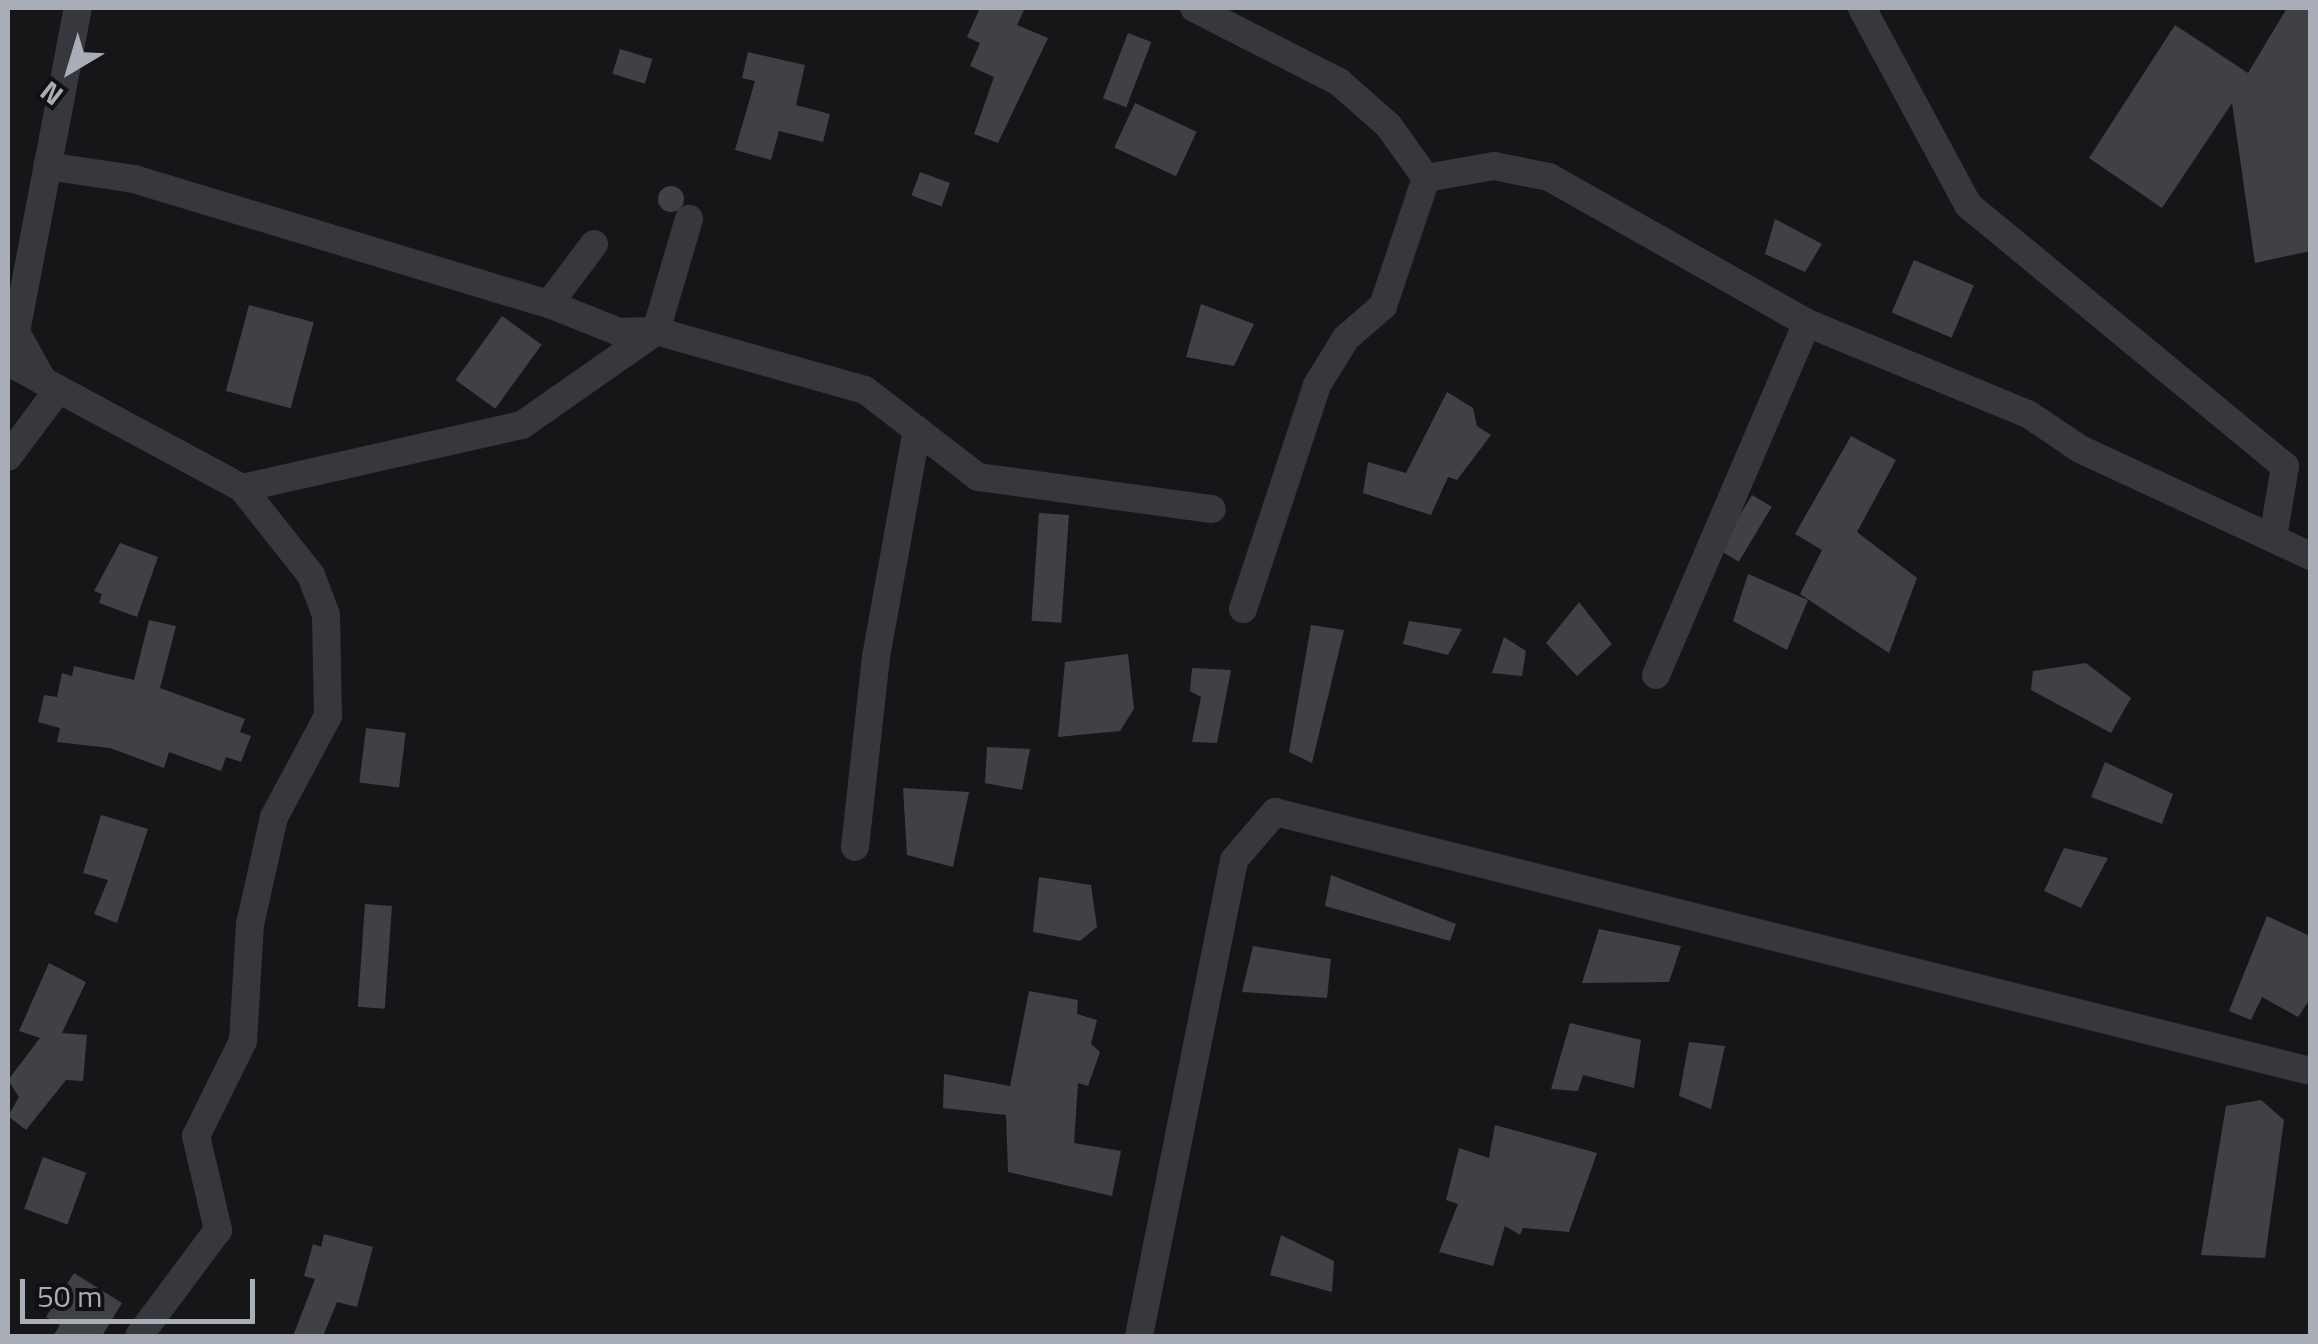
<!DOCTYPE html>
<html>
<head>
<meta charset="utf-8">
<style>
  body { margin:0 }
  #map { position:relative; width:2318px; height:1344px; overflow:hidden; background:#161618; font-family:"Titillium Web",sans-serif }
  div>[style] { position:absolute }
  .building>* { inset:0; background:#404145; transform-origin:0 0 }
  .round { border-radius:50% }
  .minor>* { height:28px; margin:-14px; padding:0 14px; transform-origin:14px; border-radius:14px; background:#37383d }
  span { translate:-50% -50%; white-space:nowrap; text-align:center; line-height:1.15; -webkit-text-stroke:9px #111113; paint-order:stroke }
  .frame { position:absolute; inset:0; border:10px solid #a8adb8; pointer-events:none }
  .north { position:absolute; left:20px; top:20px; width:100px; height:100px; -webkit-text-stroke:8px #111113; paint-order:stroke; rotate:218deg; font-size:28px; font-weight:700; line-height:40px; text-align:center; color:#a8adb8 }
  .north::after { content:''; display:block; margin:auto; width:35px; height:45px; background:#a8adb8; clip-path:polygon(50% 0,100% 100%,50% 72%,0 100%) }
  .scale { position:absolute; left:20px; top:1279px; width:235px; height:45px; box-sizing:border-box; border:5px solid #a8adb8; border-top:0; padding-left:12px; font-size:30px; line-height:35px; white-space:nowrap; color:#a8adb8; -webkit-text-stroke:8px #111113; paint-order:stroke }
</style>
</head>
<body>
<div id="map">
  <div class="building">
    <i style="clip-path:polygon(980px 8px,1025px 8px,1017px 25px,1048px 38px,998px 143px,974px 134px,994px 77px,970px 66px,980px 43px,967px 37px)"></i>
    <i style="clip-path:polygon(2287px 8px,2310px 8px,2310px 251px,2255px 263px,2232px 103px,2162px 208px,2089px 158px,2175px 25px,2248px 73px)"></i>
    <i style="left:1128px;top:33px;width:25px;height:70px;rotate:21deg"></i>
    <i style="left:620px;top:49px;width:34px;height:26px;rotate:17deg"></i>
    <i style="clip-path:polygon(748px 52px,805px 65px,796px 105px,830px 114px,823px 142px,779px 131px,771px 160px,735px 150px,755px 81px,742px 78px)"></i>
    <i style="left:1135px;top:103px;width:68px;height:49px;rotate:25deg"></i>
    <i style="left:920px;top:172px;width:32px;height:25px;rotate:20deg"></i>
    <i class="round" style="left:658px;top:186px;width:26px;height:26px"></i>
    <i style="clip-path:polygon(1775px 219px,1822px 244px,1805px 272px,1765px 254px)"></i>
    <i style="left:1914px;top:260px;width:65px;height:57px;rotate:23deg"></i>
    <i style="clip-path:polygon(1201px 304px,1254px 324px,1234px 366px,1186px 357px)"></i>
    <i style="left:249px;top:305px;width:67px;height:89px;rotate:15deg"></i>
    <i style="left:502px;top:316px;width:49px;height:79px;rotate:36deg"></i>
    <i style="clip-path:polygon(1447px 392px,1473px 408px,1477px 426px,1491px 435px,1457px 480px,1448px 477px,1431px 515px,1363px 493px,1368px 462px,1406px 473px)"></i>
    <i style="clip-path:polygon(1851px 436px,1896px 460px,1857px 532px,1917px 578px,1889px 653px,1800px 594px,1822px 550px,1795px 534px)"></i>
    <i style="left:1752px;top:495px;width:23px;height:64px;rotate:31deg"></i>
    <i style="left:1039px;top:513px;width:30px;height:108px;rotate:4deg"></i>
    <i style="clip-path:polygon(120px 543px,158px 557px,137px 617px,99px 603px,102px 594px,94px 591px)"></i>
    <i style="clip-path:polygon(1748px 574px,1808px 600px,1787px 650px,1733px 621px)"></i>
    <i style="clip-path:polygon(1579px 602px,1612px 644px,1577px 676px,1546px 643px)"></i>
    <i style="clip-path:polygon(149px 620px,176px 626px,160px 688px,245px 719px,240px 732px,251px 736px,241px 762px,226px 757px,221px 771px,169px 752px,164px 768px,110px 748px,57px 742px,60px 728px,38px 722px,44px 695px,57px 697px,62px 673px,72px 676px,74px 666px,134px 680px)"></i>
    <i style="clip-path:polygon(1409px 621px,1462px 629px,1448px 655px,1403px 644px)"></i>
    <i style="clip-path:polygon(1311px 625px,1344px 630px,1312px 763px,1289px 752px)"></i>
    <i style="clip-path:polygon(1504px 637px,1526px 651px,1522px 676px,1492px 673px)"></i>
    <i style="clip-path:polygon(1128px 654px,1134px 709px,1120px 731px,1058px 737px,1065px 662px)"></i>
    <i style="clip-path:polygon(2086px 663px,2131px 698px,2111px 733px,2031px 690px,2033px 671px)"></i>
    <i style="clip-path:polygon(1192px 668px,1231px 670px,1217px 743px,1192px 742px,1201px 697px,1190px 691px)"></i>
    <i style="left:366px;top:728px;width:40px;height:55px;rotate:7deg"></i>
    <i style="clip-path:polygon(987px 747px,1030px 749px,1022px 790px,985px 783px)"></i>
    <i style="clip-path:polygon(2105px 762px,2173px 794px,2162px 824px,2091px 797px)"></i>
    <i style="clip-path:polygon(903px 788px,969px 792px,953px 867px,907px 855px)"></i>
    <i style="clip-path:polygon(101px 815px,148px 829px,117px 923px,94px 914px,108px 880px,83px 873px)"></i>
    <i style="clip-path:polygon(2064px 848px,2108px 858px,2081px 908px,2044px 891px)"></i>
    <i style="clip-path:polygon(1331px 875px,1456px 924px,1450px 941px,1325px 906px)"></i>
    <i style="clip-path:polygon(1039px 877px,1091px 885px,1097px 927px,1080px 941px,1033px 932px)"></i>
    <i style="left:365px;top:904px;width:27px;height:103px;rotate:4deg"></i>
    <i style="clip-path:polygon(2267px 916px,2310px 936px,2310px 999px,2298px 1017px,2262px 997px,2251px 1020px,2229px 1011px)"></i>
    <i style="clip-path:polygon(1599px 929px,1681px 946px,1669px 982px,1582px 983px)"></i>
    <i style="clip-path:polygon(1253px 946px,1331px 959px,1327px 998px,1242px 992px)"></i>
    <i style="clip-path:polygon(49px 963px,86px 982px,62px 1033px,87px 1035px,83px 1081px,66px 1080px,26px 1130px,8px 1116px,19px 1097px,8px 1080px,40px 1038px,19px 1031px)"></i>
    <i style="clip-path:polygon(1029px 991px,1078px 1000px,1077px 1014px,1097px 1020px,1091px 1044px,1100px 1052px,1088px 1086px,1078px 1083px,1074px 1143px,1121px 1151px,1112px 1196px,1008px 1172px,1006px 1115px,943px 1108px,944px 1074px,1010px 1086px)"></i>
    <i style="clip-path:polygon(1570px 1023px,1641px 1040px,1634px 1088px,1583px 1075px,1578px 1091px,1551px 1089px)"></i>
    <i style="clip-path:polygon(1689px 1042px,1725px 1046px,1711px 1109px,1679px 1096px)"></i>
    <i style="clip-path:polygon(2261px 1100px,2284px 1120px,2265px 1258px,2201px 1255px,2226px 1106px)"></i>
    <i style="clip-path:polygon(1495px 1125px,1597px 1153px,1569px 1232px,1523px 1228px,1520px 1235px,1505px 1226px,1493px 1266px,1439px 1252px,1458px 1204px,1446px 1200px,1459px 1148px,1489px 1158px)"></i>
    <i style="left:43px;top:1157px;width:46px;height:55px;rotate:20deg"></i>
    <i style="clip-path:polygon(324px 1234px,373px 1247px,357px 1307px,337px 1302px,323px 1336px,293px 1336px,315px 1279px,304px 1276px,313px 1244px,321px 1247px)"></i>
    <i style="clip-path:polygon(1281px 1235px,1334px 1261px,1332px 1292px,1270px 1275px)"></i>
    <i style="clip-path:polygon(74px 1273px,122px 1303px,102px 1336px,53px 1336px,60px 1325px,46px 1317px)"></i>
  </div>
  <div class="minor">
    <i style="left:1194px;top:8px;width:163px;rotate:27deg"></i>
    <i style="left:1339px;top:82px;width:65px;rotate:41.3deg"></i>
    <i style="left:1388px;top:125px;width:65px;rotate:54.4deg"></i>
    <i style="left:1426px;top:178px;width:69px;rotate:-10deg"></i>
    <i style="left:1494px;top:166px;width:56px;rotate:11.3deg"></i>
    <i style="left:1549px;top:177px;width:296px;rotate:29.5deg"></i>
    <i style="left:1807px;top:323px;width:239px;rotate:22.4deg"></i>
    <i style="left:2028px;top:414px;width:63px;rotate:33.9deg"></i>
    <i style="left:2080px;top:449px;width:254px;rotate:24.9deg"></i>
    <i style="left:1862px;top:8px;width:224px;rotate:61.7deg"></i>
    <i style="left:1968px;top:205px;width:411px;rotate:39.5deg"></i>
    <i style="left:2285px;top:466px;width:73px;rotate:99.5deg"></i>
    <i style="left:47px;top:166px;width:88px;rotate:8.5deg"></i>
    <i style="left:134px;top:179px;width:433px;rotate:16.8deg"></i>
    <i style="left:549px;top:304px;width:75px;rotate:-53.1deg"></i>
    <i style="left:549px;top:304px;width:75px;rotate:21.8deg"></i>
    <i style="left:619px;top:332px;width:37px;rotate:-2deg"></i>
    <i style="left:656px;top:331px;width:217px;rotate:15.8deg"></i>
    <i style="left:865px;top:390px;width:143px;rotate:37.6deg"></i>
    <i style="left:978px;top:477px;width:236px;rotate:7.8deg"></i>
    <i style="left:8px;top:362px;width:266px;rotate:28.3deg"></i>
    <i style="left:242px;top:488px;width:111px;rotate:51.6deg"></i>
    <i style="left:311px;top:575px;width:43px;rotate:69.4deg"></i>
    <i style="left:326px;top:615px;width:101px;rotate:88.9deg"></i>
    <i style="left:328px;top:716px;width:115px;rotate:118.1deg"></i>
    <i style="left:274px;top:817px;width:110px;rotate:102.6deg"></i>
    <i style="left:250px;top:924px;width:117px;rotate:93.4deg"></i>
    <i style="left:243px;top:1041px;width:106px;rotate:116.3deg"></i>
    <i style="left:196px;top:1136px;width:97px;rotate:76.8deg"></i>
    <i style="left:218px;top:1230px;width:132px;rotate:126.7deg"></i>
    <i style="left:43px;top:381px;width:56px;rotate:-118.9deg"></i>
    <i style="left:16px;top:332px;width:330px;rotate:-79.2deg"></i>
    <i style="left:8px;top:457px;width:84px;rotate:-53.3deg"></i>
    <i style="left:242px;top:488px;width:287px;rotate:-12.7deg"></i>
    <i style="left:522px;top:425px;width:164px;rotate:-35deg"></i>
    <i style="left:656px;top:331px;width:117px;rotate:-73.6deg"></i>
    <i style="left:1243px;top:609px;width:236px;rotate:-71.7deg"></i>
    <i style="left:1317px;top:385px;width:55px;rotate:-58.3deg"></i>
    <i style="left:1346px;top:338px;width:49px;rotate:-40.9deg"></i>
    <i style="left:1383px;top:306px;width:135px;rotate:-71.4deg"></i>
    <i style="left:1656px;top:675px;width:383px;rotate:-66.8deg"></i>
    <i style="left:855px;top:847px;width:191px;rotate:-83.7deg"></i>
    <i style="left:876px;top:657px;width:231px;rotate:-79.8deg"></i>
    <i style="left:1139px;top:1336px;width:485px;rotate:-78.7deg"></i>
    <i style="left:1234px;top:860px;width:63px;rotate:-49.5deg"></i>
    <i style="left:1275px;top:812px;width:1067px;rotate:14.05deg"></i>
  </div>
  <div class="frame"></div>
  <div class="north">N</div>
  <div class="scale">50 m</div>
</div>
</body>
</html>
